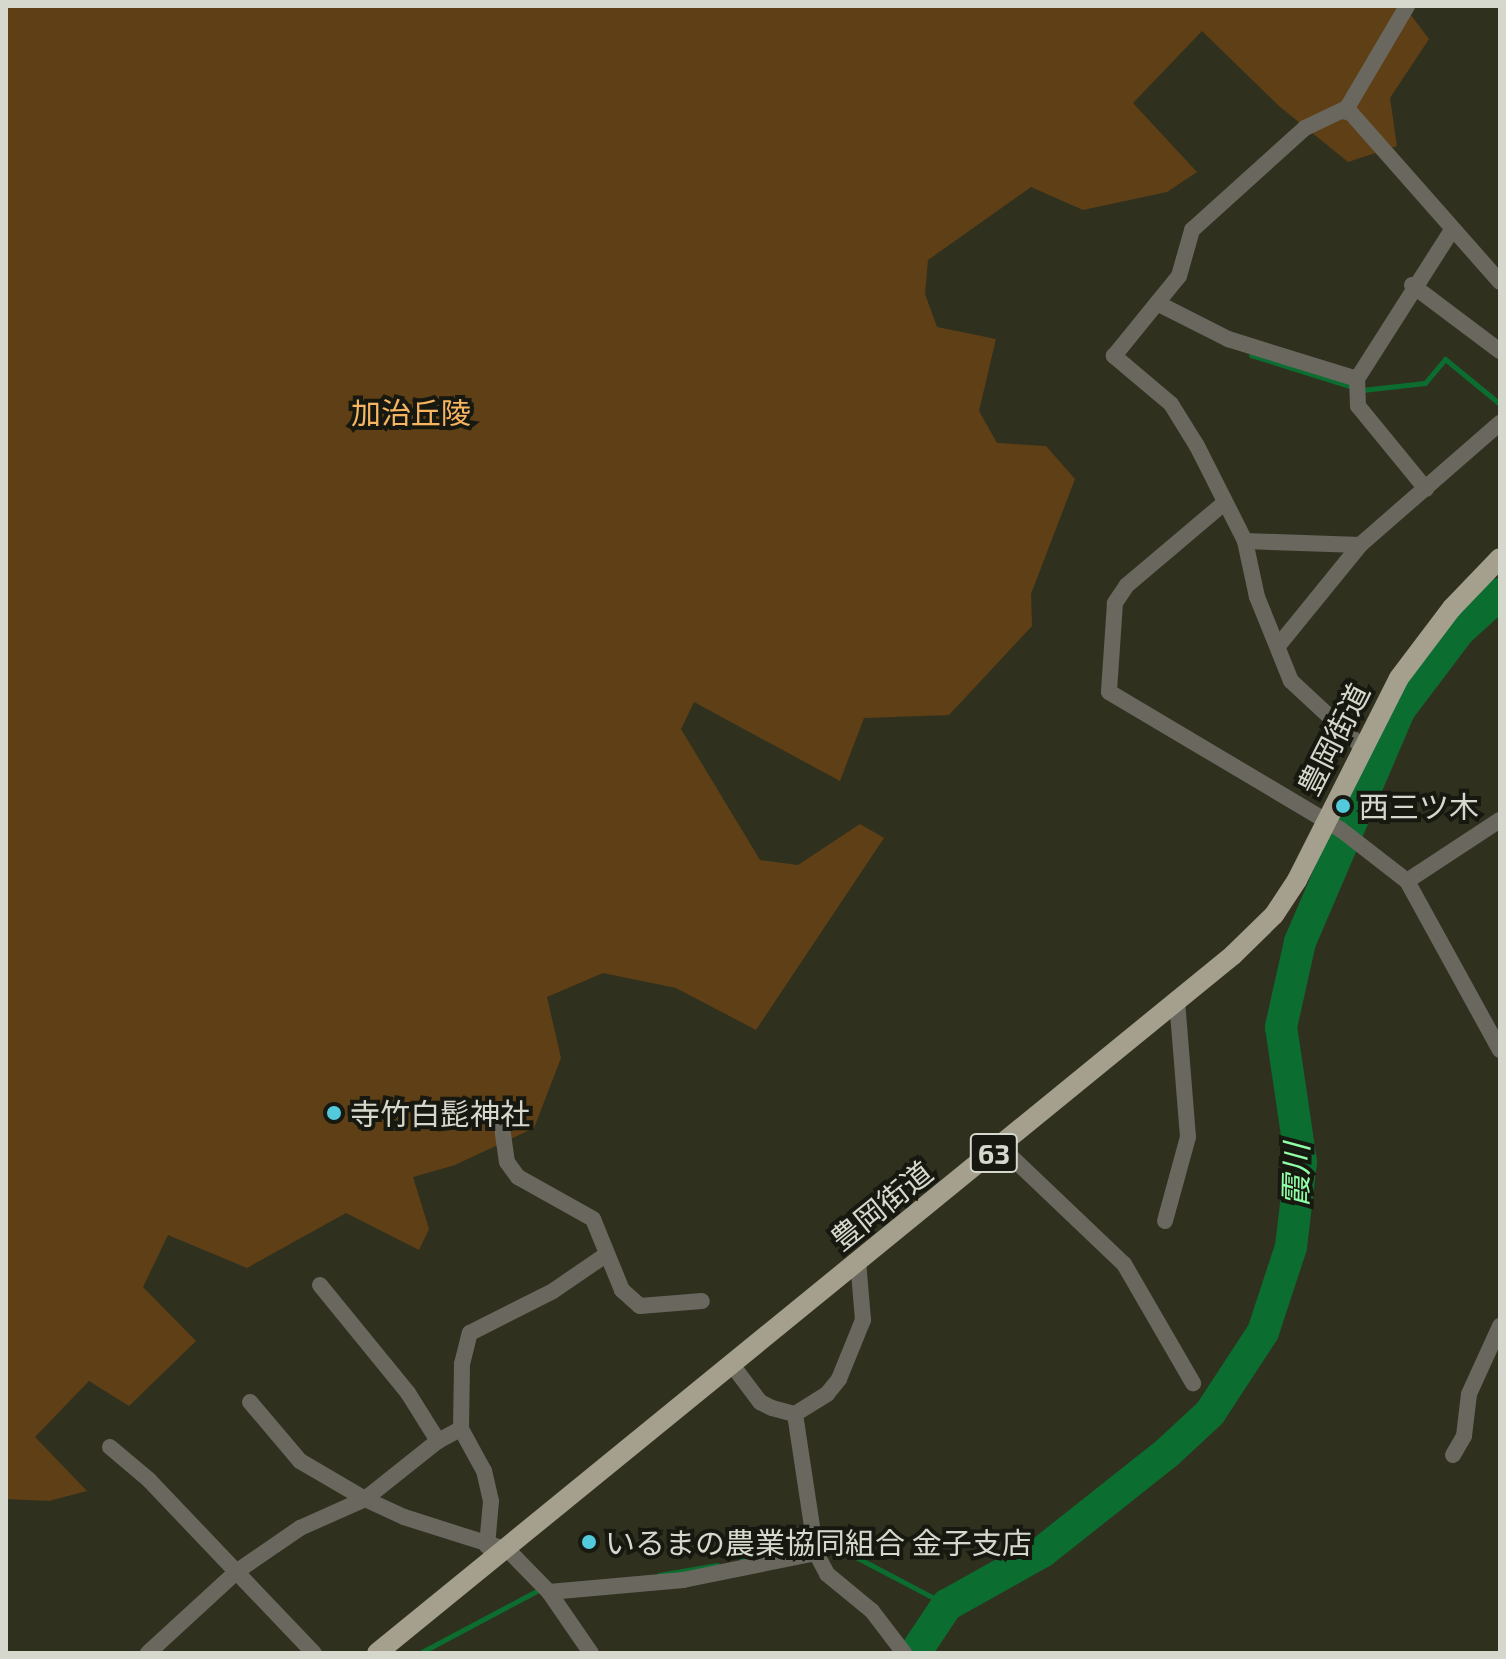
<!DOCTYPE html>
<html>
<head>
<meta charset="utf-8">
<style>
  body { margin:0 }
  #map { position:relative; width:1506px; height:1659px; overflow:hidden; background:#30301f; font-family:"Exo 2","Noto Sans JP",sans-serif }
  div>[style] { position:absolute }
  .green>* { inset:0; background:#5f3f15 }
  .stream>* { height:5px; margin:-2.5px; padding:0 2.5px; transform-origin:2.5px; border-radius:2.5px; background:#0b6e30 }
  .river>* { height:32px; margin:-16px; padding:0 16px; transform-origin:16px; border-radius:16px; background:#0b6e30 }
  .minor>* { height:16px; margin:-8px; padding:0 8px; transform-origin:8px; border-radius:8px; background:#6a675f }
  .primary>* { height:20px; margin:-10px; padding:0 10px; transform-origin:10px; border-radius:10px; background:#a59f8e }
  .dots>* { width:22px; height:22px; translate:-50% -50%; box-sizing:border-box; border:4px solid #171810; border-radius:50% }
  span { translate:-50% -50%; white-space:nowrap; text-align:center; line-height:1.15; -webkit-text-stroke:8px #171810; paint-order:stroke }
  .shield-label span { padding:2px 6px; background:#171810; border:2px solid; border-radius:6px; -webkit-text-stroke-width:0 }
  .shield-label { font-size:28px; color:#d7d8cd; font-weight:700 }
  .park-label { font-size:30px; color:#f7b461 }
  .street-label { font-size:30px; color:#d7d8cd }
  .poi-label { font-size:30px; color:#d7d8cd }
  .left { translate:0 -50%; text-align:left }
  .water-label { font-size:32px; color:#90ffa7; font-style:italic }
  .frame { position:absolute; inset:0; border:8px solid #d7d8cd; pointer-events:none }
</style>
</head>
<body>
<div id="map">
  <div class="green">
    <i style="clip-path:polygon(6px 6px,1404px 6px,1429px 39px,1390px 98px,1397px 146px,1348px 162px,1279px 106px,1202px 31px,1133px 103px,1197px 172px,1167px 192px,1083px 210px,1031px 187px,928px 260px,925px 294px,937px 327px,996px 339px,979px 411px,997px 443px,1046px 446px,1075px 479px,1031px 594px,1032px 626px,949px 715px,864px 718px,840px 781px,694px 702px,681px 729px,760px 860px,798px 865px,860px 824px,884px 838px,756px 1030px,676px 988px,603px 973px,547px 997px,561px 1058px,534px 1128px,455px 1165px,413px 1177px,429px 1229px,419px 1250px,346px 1213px,247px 1268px,168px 1235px,143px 1287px,196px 1341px,129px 1406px,89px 1381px,35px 1437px,87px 1491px,49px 1501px,6px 1499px)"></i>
  </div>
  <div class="stream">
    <i style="left:1251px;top:355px;width:107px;rotate:17.4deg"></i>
    <i style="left:1362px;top:390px;width:63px;rotate:-6.3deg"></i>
    <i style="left:1425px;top:383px;width:31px;rotate:-50deg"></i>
    <i style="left:1445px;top:359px;width:71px;rotate:39.3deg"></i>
    <i style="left:742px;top:1560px;width:66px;rotate:-14deg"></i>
    <i style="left:806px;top:1544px;width:25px"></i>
    <i style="left:831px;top:1544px;width:131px;rotate:27.7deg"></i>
    <i style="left:659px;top:1575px;width:59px;rotate:-9.8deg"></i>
    <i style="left:420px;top:1653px;width:138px;rotate:-28deg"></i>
  </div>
  <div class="river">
    <i style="left:915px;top:1653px;width:58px;rotate:-56.3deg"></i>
    <i style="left:947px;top:1605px;width:109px;rotate:-29.2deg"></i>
    <i style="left:1042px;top:1552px;width:161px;rotate:-38.4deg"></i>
    <i style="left:1168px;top:1452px;width:57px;rotate:-42.9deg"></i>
    <i style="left:1210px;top:1413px;width:97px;rotate:-56.8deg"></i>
    <i style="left:1263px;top:1332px;width:89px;rotate:-71.8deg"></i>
    <i style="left:1291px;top:1247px;width:86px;rotate:-83.3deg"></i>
    <i style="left:1301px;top:1162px;width:136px;rotate:-98.4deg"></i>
    <i style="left:1281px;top:1027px;width:87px;rotate:-77.4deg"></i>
    <i style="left:1300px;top:942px;width:254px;rotate:-66.8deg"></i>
    <i style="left:1400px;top:709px;width:98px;rotate:-52.9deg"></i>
    <i style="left:1459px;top:631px;width:55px;rotate:-42.1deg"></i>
  </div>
  <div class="minor">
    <i style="left:1342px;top:111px;width:9px;rotate:13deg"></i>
    <i style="left:1351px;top:113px;width:225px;rotate:48.6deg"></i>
    <i style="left:1412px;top:285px;width:110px;rotate:36.9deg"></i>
    <i style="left:1157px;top:303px;width:80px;rotate:26.9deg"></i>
    <i style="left:1228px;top:339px;width:135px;rotate:17.2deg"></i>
    <i style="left:1426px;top:489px;width:107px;rotate:-129.3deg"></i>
    <i style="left:1358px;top:406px;width:27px;rotate:-92deg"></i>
    <i style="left:1357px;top:379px;width:177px;rotate:-57.5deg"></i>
    <i style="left:1223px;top:504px;width:126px;rotate:139.8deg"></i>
    <i style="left:1127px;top:585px;width:22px;rotate:124deg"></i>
    <i style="left:1115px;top:603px;width:89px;rotate:93.9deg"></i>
    <i style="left:1109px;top:692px;width:269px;rotate:30.7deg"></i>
    <i style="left:1340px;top:829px;width:85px;rotate:37.8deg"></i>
    <i style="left:1407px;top:881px;width:193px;rotate:61.2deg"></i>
    <i style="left:1245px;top:541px;width:115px;rotate:2deg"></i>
    <i style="left:1360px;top:545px;width:186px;rotate:-41.1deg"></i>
    <i style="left:1278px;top:646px;width:130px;rotate:-50.9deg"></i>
    <i style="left:1361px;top:746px;width:96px;rotate:-137.1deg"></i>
    <i style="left:1291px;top:681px;width:91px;rotate:-112deg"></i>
    <i style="left:1257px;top:597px;width:57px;rotate:-102.1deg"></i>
    <i style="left:1245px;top:541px;width:106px;rotate:-116.8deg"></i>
    <i style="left:1197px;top:446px;width:49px;rotate:-121.8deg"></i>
    <i style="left:1171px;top:404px;width:75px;rotate:-139.9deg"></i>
    <i style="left:1114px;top:356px;width:103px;rotate:-50.9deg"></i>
    <i style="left:1179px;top:276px;width:48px;rotate:-74.2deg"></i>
    <i style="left:1192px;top:230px;width:152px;rotate:-42.1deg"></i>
    <i style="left:1305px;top:128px;width:47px;rotate:-25.5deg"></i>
    <i style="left:1347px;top:108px;width:118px;rotate:-59.5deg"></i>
    <i style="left:1407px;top:881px;width:111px;rotate:-33.3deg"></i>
    <i style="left:500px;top:1113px;width:49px;rotate:81.9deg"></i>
    <i style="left:507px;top:1162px;width:19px;rotate:54deg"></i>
    <i style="left:518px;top:1177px;width:86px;rotate:29.2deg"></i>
    <i style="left:593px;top:1219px;width:77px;rotate:67.8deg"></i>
    <i style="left:622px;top:1290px;width:24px;rotate:42deg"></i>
    <i style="left:640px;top:1306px;width:62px;rotate:-4.6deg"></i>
    <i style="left:1001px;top:1147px;width:170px;rotate:43.6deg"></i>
    <i style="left:1124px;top:1264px;width:138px;rotate:59.9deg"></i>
    <i style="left:1165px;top:1221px;width:87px;rotate:-74.7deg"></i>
    <i style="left:1188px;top:1137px;width:138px;rotate:-94.6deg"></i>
    <i style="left:320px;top:1285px;width:139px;rotate:50.8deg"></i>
    <i style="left:408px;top:1393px;width:57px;rotate:58deg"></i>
    <i style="left:733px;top:1366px;width:45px;rotate:53.1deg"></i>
    <i style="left:760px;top:1402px;width:13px;rotate:27deg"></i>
    <i style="left:772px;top:1408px;width:24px;rotate:15deg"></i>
    <i style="left:795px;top:1414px;width:38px;rotate:-32deg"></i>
    <i style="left:827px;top:1394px;width:19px;rotate:-51deg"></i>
    <i style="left:839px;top:1379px;width:64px;rotate:-67.9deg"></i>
    <i style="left:863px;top:1320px;width:59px;rotate:-94.8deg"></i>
    <i style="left:250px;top:1402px;width:77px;rotate:49.7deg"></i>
    <i style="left:300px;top:1461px;width:75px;rotate:30.3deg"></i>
    <i style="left:365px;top:1499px;width:43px;rotate:24.8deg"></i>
    <i style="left:404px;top:1517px;width:109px;rotate:17.6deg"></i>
    <i style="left:508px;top:1550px;width:59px;rotate:45.7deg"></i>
    <i style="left:549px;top:1592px;width:74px;rotate:55.5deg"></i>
    <i style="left:795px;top:1414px;width:141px;rotate:81.4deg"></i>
    <i style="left:816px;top:1553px;width:24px;rotate:62deg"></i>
    <i style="left:827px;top:1574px;width:58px;rotate:39.4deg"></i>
    <i style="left:872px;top:1611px;width:53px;rotate:52.7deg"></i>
    <i style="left:110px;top:1447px;width:51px;rotate:40.2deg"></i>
    <i style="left:149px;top:1480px;width:239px;rotate:46.4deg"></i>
    <i style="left:1453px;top:1455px;width:22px;rotate:-60deg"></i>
    <i style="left:1464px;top:1436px;width:42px;rotate:-83.2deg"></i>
    <i style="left:1469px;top:1394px;width:75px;rotate:-65.5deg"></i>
    <i style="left:487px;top:1546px;width:45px;rotate:-84.9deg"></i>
    <i style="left:491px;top:1501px;width:31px;rotate:-103deg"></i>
    <i style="left:484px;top:1471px;width:48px;rotate:-118.7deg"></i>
    <i style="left:461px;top:1429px;width:65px;rotate:-89.1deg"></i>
    <i style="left:462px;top:1364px;width:32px;rotate:-76deg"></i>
    <i style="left:470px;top:1333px;width:93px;rotate:-26.8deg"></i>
    <i style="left:553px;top:1291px;width:65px;rotate:-34.4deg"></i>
    <i style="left:549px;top:1592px;width:135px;rotate:-5.1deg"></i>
    <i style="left:683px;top:1580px;width:136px;rotate:-11.5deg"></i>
    <i style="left:148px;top:1653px;width:120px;rotate:-42.6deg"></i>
    <i style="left:236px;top:1572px;width:78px;rotate:-34.5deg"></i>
    <i style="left:300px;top:1528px;width:71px;rotate:-24deg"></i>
    <i style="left:365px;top:1499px;width:93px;rotate:-38.5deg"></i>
    <i style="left:438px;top:1441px;width:26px;rotate:-28deg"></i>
  </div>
  <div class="primary">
    <i style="left:377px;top:1653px;width:1105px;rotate:-39.19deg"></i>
    <i style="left:1233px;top:955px;width:57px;rotate:-44.3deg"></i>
    <i style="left:1274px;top:915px;width:42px;rotate:-56.7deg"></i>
    <i style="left:1297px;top:880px;width:226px;rotate:-63.2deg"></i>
    <i style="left:1399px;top:678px;width:88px;rotate:-52.9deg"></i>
    <i style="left:1452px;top:608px;width:69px;rotate:-46.2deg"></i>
  </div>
  <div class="dots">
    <i style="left:1343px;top:806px;background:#53cadc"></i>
    <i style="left:334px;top:1113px;background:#53cadc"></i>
    <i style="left:589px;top:1542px;background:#53cadc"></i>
  </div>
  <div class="shield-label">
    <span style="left:994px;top:1153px">63</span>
  </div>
  <div class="park-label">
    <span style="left:411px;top:412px">加治丘陵</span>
  </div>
  <div class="street-label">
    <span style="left:1333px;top:739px;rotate:-63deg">豊岡街道</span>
    <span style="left:881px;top:1205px;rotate:-39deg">豊岡街道</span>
  </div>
  <div class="poi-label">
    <span class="left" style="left:1359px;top:806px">西三ツ木</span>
    <span class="left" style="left:350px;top:1113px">寺竹白髭神社</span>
    <span class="left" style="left:605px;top:1542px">いるまの農業協同組合 金子支店</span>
  </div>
  <div class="water-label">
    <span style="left:1295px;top:1175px;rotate:-89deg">霞川</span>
  </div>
  <div class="frame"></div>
</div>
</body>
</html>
